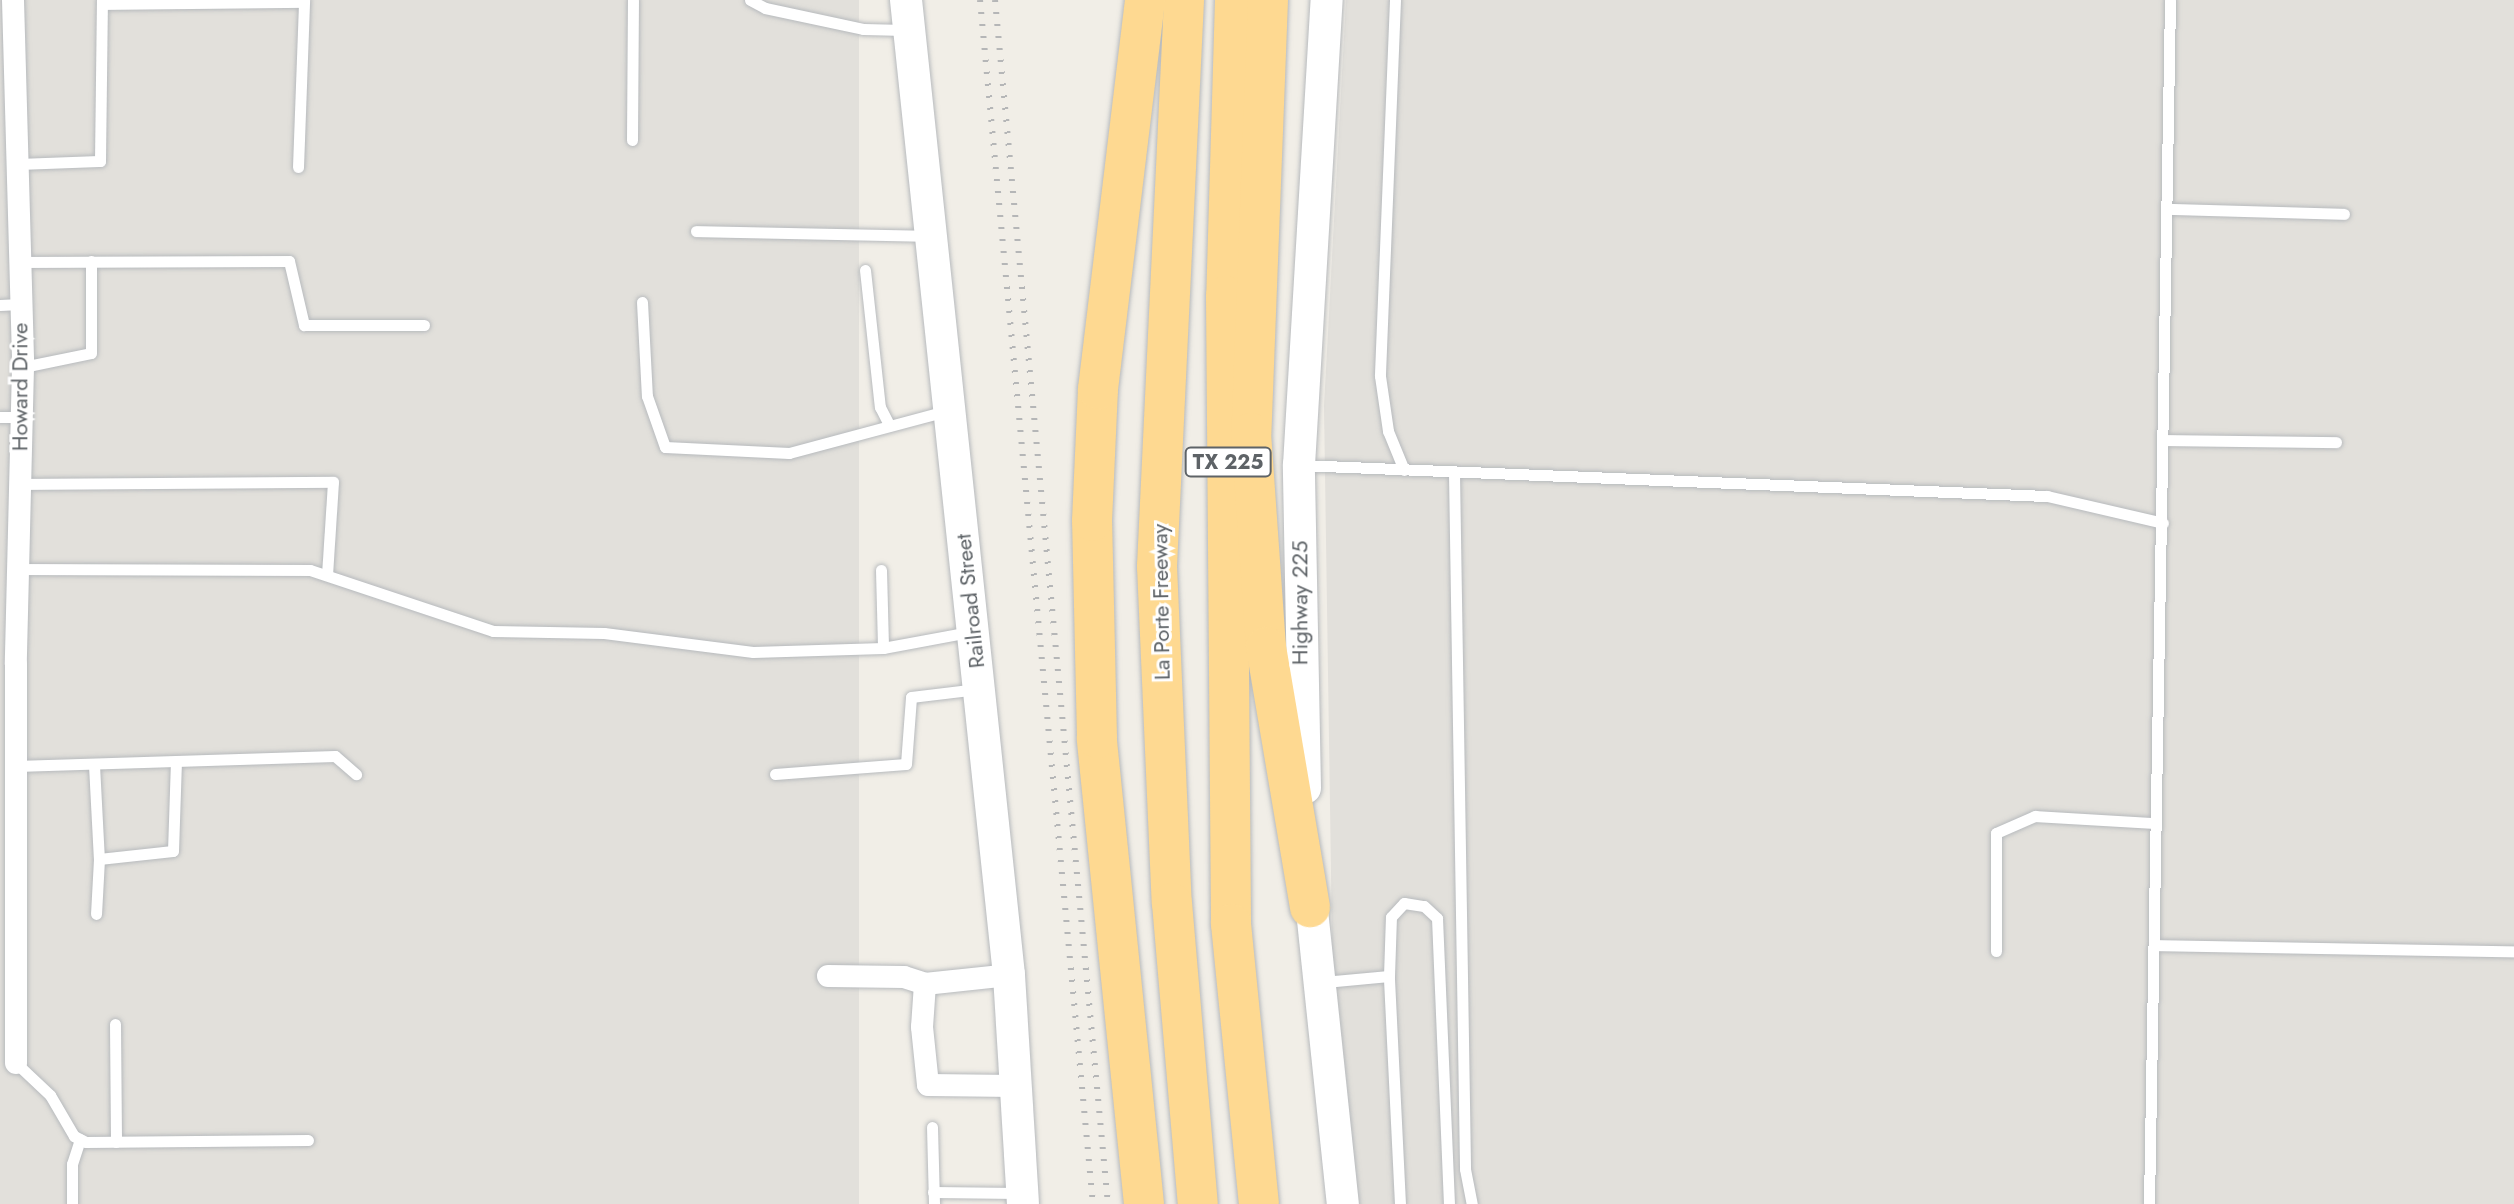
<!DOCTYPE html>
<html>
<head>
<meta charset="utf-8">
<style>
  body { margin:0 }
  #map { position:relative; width:2514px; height:1204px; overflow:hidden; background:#f1eee7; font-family:Jost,sans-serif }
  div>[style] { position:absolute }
  .industrial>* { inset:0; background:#e2e0db; transform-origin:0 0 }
  .roads { filter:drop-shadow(0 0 2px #b7babd) drop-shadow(0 0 2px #b7babd) }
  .lane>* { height:11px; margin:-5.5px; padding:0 5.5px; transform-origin:5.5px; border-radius:5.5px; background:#fff }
  .street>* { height:22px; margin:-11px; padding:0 11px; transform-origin:11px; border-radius:11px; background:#fff }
  .secondary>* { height:32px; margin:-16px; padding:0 16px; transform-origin:16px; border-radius:16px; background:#fff }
  .highway>* { height:40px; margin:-20px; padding:0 20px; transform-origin:20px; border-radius:20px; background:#fed991 }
  .rail>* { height:6px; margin-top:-3px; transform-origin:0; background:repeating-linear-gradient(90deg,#b5b6b7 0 2px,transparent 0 12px) }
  span { translate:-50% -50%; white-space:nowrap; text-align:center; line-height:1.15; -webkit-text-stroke:6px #fff; paint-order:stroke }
  .shield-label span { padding:2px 6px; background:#fff; border:2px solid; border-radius:6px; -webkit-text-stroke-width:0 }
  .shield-label { font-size:20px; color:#5e6367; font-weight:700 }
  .street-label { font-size:22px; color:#5e6367 }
</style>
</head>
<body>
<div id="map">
  <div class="industrial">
    <i style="left:0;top:0;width:859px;height:1204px"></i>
    <i style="clip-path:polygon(1346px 0,2514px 0,2514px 1204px,1336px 1204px,1324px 406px)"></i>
  </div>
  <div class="roads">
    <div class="lane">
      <i style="left:750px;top:0;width:17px;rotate:28deg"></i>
      <i style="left:765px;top:8px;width:100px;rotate:12.1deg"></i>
      <i style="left:863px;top:29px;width:42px;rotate:1.4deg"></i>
      <i style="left:1395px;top:0;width:376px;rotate:92.3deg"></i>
      <i style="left:1380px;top:376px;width:56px;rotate:81.7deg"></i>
      <i style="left:1388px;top:431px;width:42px;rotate:67.7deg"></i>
      <i style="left:102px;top:4px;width:202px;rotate:-0.6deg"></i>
      <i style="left:632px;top:140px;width:140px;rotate:-89.6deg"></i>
      <i style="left:17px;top:164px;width:83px;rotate:-2.1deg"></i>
      <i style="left:100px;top:161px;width:161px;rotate:-89.3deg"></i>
      <i style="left:298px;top:167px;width:167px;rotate:-87.9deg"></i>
      <i style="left:2170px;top:209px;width:174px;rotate:1.6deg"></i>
      <i style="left:696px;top:231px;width:233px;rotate:1.2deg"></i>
      <i style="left:20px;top:262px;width:269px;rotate:-0.2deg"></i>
      <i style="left:289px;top:261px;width:66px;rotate:76.8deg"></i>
      <i style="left:304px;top:325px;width:120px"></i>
      <i style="left:865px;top:270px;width:138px;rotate:83.8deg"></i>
      <i style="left:880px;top:407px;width:20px;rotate:63deg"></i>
      <i style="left:642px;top:302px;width:94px;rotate:87deg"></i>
      <i style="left:647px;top:396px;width:54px;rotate:70.6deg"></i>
      <i style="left:665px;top:447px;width:124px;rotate:2.8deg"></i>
      <i style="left:789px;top:453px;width:163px;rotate:-15deg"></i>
      <i style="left:0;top:305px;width:20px;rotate:-3deg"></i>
      <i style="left:23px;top:367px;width:69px;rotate:-11.6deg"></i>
      <i style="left:91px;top:353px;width:92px;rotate:-90deg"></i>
      <i style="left:0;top:417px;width:22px"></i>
      <i style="left:2165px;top:440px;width:171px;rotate:0.7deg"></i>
      <i style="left:1300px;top:465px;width:748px;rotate:2.38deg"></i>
      <i style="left:2047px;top:496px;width:119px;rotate:13.1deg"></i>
      <i style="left:1454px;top:473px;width:696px;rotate:89.09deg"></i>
      <i style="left:1465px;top:1169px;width:36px;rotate:79deg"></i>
      <i style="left:19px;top:484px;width:314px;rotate:-0.4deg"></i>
      <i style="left:333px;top:482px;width:93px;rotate:93.7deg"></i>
      <i style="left:18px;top:569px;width:292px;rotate:0.2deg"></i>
      <i style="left:310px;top:570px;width:193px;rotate:18.4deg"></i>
      <i style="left:493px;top:631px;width:111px;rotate:1deg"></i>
      <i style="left:604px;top:633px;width:150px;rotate:7.3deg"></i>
      <i style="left:753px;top:652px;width:130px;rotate:-1.8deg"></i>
      <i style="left:883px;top:648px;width:87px;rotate:-10.5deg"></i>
      <i style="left:881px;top:570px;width:78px;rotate:88.5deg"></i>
      <i style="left:94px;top:765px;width:94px;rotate:87deg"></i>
      <i style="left:99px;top:859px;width:55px;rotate:93.1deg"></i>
      <i style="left:16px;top:766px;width:319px;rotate:-1.8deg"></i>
      <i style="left:335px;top:756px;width:28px;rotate:41deg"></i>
      <i style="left:775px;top:774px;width:131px;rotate:-4.4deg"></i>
      <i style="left:906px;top:764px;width:67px;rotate:-85.7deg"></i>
      <i style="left:911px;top:697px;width:67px;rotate:-6.8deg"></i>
      <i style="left:99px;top:859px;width:74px;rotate:-6.2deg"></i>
      <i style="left:173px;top:851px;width:89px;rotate:-88.1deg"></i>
      <i style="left:2154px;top:945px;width:360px;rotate:1deg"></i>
      <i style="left:1996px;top:951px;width:118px;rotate:-90deg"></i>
      <i style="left:1996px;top:833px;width:43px;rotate:-23.6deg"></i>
      <i style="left:2035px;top:816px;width:119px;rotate:3.4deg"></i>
      <i style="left:1324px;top:982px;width:65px;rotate:-5.3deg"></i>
      <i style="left:115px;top:1024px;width:118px;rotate:89.5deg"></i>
      <i style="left:16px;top:1063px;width:47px;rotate:43.3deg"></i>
      <i style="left:50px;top:1095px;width:48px;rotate:59.7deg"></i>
      <i style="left:74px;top:1136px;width:13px;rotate:27deg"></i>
      <i style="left:86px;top:1142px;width:222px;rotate:-0.5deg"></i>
      <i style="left:932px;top:1127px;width:77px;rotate:88.5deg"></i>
      <i style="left:933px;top:1192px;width:85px;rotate:0.7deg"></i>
      <i style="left:72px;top:1204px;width:40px;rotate:-90deg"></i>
      <i style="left:72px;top:1164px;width:26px;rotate:-72deg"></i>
      <i style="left:1400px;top:1204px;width:228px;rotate:-92.8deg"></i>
      <i style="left:1389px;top:976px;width:59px;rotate:-88.1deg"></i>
      <i style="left:1391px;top:917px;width:19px;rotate:-47deg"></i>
      <i style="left:1404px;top:903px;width:20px;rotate:9deg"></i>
      <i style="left:1424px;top:906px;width:18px;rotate:43deg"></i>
      <i style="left:1437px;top:918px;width:286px;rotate:87.6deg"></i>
      <i style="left:2149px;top:1204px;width:1204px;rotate:-89deg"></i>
    </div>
    <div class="street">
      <i style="left:13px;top:0;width:367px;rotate:88.4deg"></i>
      <i style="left:23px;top:367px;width:297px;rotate:91.4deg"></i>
      <i style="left:16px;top:664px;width:399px;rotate:90deg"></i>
      <i style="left:828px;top:976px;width:76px;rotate:0.8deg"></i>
      <i style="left:904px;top:977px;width:22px;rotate:18deg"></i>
      <i style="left:925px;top:984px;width:84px;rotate:-6.1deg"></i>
      <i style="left:925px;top:984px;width:43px;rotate:94deg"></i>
      <i style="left:922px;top:1027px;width:58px;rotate:84.1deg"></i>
      <i style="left:928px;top:1085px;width:87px;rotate:0.7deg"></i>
    </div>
    <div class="secondary">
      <i style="left:906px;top:0;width:980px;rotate:83.97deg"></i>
      <i style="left:1009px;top:975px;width:229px;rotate:86.5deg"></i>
      <i style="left:1305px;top:788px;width:323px;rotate:-91.1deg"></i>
      <i style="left:1299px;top:465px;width:466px;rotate:-86.6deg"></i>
      <i style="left:1309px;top:882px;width:324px;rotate:84deg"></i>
    </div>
    <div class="highway">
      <i style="left:1184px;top:0;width:567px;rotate:92.73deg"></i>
      <i style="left:1157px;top:566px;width:337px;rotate:87.5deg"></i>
      <i style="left:1172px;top:903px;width:302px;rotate:85.1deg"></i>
      <i style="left:1235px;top:0;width:296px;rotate:91.7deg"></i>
      <i style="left:1226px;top:296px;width:628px;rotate:89.54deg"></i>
      <i style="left:1231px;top:924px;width:281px;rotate:84.3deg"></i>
      <i style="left:1268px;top:0;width:433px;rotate:92.2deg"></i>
      <i style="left:1251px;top:433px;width:215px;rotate:86deg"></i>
      <i style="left:1266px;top:647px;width:264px;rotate:80.4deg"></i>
      <i style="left:1144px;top:1204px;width:468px;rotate:-95.8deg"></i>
      <i style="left:1097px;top:738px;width:217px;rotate:-91.3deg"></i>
      <i style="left:1092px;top:521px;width:132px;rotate:-87.4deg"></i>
      <i style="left:1098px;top:389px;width:392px;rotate:-83.1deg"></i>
    </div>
  </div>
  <div class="rail">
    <i style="left:980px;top:0;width:1209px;rotate:84.64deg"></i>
    <i style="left:995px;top:0;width:1209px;rotate:84.64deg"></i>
  </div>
  <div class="shield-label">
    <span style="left:1228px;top:462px">TX 225</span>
  </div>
  <div class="street-label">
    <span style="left:20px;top:387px;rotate:-90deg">Howard Drive</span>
    <span style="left:970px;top:601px;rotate:-96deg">Railroad Street</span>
    <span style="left:1161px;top:602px;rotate:-91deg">La Porte Freeway</span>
    <span style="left:1300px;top:603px;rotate:-90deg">Highway 225</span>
  </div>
</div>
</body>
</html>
